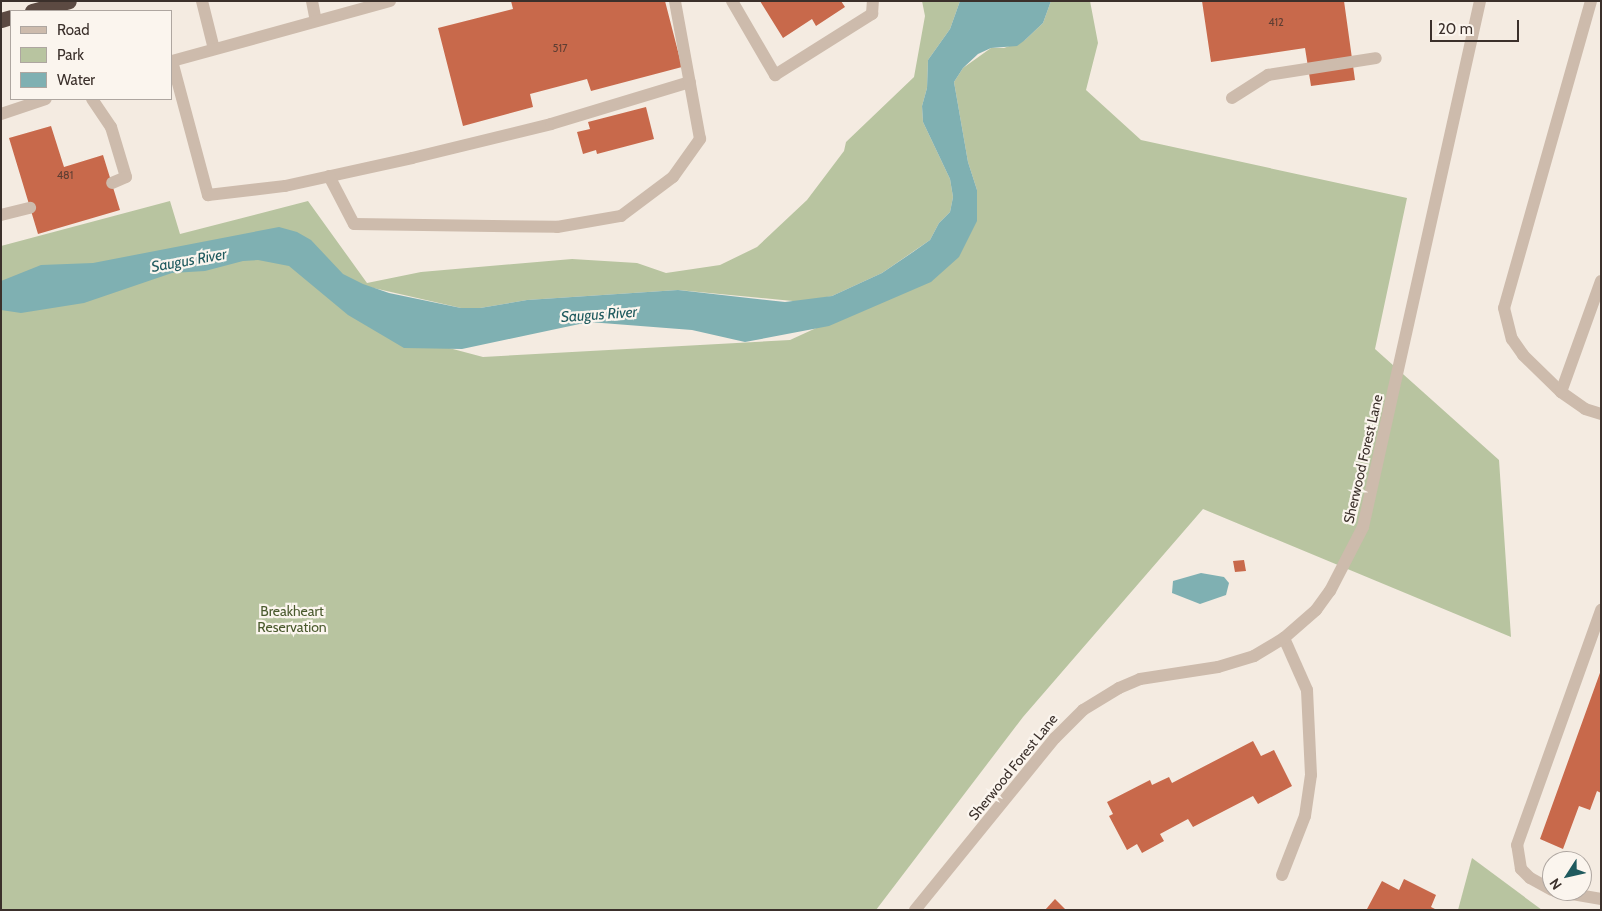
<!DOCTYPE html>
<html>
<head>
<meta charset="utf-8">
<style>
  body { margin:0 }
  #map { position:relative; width:1602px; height:911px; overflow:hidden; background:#f4ebe1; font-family:Cabin,sans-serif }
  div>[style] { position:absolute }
  .green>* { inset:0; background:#b8c4a0 }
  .water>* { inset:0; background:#7fb0b2 }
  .building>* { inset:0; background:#c8694b }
  .lane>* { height:12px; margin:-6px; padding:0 6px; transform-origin:6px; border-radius:6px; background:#cdbbac }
  .street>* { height:12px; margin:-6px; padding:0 6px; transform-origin:6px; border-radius:6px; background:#cdbbac }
  .highway>* { height:15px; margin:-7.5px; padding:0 7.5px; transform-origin:7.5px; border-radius:7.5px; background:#5c4a42 }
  span { translate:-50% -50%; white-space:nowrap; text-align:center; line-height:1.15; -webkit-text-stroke:4.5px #fbf5ee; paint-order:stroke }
  .number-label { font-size:11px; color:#5e3e33 }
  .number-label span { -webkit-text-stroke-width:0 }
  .street-label { font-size:14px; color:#3b302b }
  .park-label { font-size:14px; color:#4a5a2e }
  .water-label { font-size:15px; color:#1f5a5e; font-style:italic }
  .frame { position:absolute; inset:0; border:2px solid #3b302b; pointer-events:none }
  .legend { position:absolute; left:10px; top:10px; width:162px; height:90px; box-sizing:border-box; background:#fbf5ee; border:1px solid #aea6a0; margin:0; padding:6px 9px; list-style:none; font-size:15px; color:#3b302b }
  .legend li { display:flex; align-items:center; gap:10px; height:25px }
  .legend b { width:25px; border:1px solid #aea6a0 }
  .north { position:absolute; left:1542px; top:851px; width:50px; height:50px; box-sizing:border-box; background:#fbf5ee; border:1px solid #aea6a0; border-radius:50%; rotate:235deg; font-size:14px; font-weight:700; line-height:20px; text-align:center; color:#3b302b }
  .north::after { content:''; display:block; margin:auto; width:18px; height:22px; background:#1f5a5e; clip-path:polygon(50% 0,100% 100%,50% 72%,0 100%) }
  .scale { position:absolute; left:1430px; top:20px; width:89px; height:22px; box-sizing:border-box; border:2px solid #3b302b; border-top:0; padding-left:6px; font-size:15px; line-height:18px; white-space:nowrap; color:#3b302b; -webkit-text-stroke:4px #fbf5ee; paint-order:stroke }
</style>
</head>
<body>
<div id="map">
  <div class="green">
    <i style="clip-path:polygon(922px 1px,960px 1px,950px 29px,928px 60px,927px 88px,922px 106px,923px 122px,950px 179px,953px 197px,950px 212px,939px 223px,930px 240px,882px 273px,832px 296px,803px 302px,678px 290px,527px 300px,480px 308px,461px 308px,369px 287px,404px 336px,483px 357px,790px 340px,910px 285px,977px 190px,968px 162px,954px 82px,963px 68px,991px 48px,1004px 48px,1025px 40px,1043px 23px,1051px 1px,1090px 1px,1098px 43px,1086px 90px,1141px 140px,1407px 198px,1375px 349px,1499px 460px,1511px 637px,1203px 509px,1023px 717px,876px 910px,1px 910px,1px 246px,170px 201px,180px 234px,308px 201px,367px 283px,421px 272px,572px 259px,637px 263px,666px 273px,720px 265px,757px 247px,807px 200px,844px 151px,846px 142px,914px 77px,925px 16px)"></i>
    <i style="clip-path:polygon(1472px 858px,1542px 910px,1458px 910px)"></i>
  </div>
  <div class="water">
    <i style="clip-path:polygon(960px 1px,1051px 1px,1043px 23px,1025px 40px,1017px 46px,991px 48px,978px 54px,963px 68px,954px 82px,968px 162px,977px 190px,977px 221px,959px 257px,931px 282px,829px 326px,745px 342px,692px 330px,589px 322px,462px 349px,404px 348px,348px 315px,289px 266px,258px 260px,243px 261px,205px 271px,172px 273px,84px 303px,21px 313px,1px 310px,1px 281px,41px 265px,93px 263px,279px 227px,297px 232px,311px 240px,343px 274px,363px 284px,389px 293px,461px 308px,480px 308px,527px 300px,678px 290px,785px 302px,832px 296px,882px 273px,913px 252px,930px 240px,939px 223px,950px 212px,953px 197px,950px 179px,923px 122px,922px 106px,927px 88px,928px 60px,950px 29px)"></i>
    <i style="clip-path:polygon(1201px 573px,1224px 577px,1229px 583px,1226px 595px,1200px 604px,1172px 593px,1173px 581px)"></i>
  </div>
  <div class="building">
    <i style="clip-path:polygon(511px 1px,665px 1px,682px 67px,591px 91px,587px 79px,530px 94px,533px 107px,463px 126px,438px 28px,513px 9px)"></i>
    <i style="clip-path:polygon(760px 1px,841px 1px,845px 7px,816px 26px,812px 19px,783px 38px)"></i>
    <i style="clip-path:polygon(1202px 1px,1344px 1px,1355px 80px,1311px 86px,1305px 48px,1211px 62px)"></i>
    <i style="clip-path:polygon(646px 107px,654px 139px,597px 154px,596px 150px,583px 154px,577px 132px,590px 129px,588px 122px)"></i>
    <i style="clip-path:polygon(51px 126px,64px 167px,103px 155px,120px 210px,38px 234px,9px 138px)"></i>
    <i style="clip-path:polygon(1244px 560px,1246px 571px,1235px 572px,1233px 561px)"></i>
    <i style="clip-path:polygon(1601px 670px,1601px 793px,1597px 791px,1590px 810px,1579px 806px,1563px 849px,1540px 839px)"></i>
    <i style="clip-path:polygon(1253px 741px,1261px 756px,1274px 750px,1292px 786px,1258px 804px,1253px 796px,1193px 827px,1188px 819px,1160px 834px,1164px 841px,1142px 853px,1137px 844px,1127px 850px,1109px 816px,1113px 814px,1107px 802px,1150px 780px,1152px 785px,1169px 777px,1172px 783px)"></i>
    <i style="clip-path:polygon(1404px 879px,1436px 895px,1431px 907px,1437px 910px,1367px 909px,1382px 881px,1399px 890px)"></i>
    <i style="clip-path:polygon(1055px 899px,1066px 910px,1045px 910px)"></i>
  </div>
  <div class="lane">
    <i style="left:202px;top:1px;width:49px;rotate:76deg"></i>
    <i style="left:312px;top:1px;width:20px;rotate:79deg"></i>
    <i style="left:390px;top:1px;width:226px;rotate:164.6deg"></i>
    <i style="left:172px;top:61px;width:139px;rotate:75deg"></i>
    <i style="left:208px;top:195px;width:78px;rotate:-6.7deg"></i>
    <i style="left:285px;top:186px;width:130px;rotate:-12.4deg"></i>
    <i style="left:412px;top:158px;width:143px;rotate:-13.7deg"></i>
    <i style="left:551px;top:124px;width:145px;rotate:-16.8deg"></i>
    <i style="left:732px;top:1px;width:86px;rotate:59.8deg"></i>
    <i style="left:775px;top:75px;width:115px;rotate:-32.2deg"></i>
    <i style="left:872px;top:14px;width:13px;rotate:-86deg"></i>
    <i style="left:1591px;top:1px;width:319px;rotate:105.8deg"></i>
    <i style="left:1504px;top:308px;width:32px;rotate:76deg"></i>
    <i style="left:1512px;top:339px;width:19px;rotate:55deg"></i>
    <i style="left:1523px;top:355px;width:53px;rotate:44.2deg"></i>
    <i style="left:1561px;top:392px;width:29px;rotate:35deg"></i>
    <i style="left:1585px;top:409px;width:17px;rotate:17deg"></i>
    <i style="left:1232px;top:98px;width:43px;rotate:-32.6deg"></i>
    <i style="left:1268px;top:75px;width:109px;rotate:-8.9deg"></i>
    <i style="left:92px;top:99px;width:34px;rotate:56deg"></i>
    <i style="left:111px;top:127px;width:52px;rotate:73.3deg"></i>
    <i style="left:126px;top:177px;width:15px;rotate:157deg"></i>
    <i style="left:1px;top:114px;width:47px;rotate:-18.4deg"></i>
    <i style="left:329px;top:176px;width:54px;rotate:62.5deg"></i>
    <i style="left:354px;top:224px;width:203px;rotate:0.8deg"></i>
    <i style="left:557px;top:227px;width:65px;rotate:-9.8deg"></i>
    <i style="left:621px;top:216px;width:65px;rotate:-36.9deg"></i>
    <i style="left:673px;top:177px;width:47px;rotate:-54.6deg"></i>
    <i style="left:700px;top:139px;width:140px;rotate:-100.3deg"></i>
    <i style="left:1px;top:215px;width:30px;rotate:-14deg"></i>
    <i style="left:1561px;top:392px;width:118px;rotate:-70.2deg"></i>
    <i style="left:1282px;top:875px;width:63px;rotate:-68.7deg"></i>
    <i style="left:1305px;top:816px;width:41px;rotate:-81.7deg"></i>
    <i style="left:1311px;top:775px;width:85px;rotate:-92.7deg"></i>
    <i style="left:1307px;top:690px;width:57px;rotate:-113.9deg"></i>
    <i style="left:1552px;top:890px;width:25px;rotate:-151deg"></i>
    <i style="left:1530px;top:878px;width:13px;rotate:-135deg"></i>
    <i style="left:1521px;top:869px;width:24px;rotate:-99deg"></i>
    <i style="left:1517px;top:845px;width:250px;rotate:-70.3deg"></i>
    <i style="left:1555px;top:891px;width:47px;rotate:9.9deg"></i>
  </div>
  <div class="street">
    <i style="left:915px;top:910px;width:222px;rotate:-50.9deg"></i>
    <i style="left:1055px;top:738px;width:40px;rotate:-45deg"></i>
    <i style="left:1083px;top:710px;width:42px;rotate:-31.4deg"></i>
    <i style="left:1119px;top:688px;width:23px;rotate:-23deg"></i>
    <i style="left:1140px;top:679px;width:79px;rotate:-8.7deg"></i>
    <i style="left:1218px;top:667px;width:38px;rotate:-17deg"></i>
    <i style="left:1254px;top:656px;width:35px;rotate:-31deg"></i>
    <i style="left:1284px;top:638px;width:43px;rotate:-41.2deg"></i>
    <i style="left:1316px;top:610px;width:24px;rotate:-54deg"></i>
    <i style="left:1330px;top:591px;width:72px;rotate:-62.7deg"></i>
    <i style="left:1363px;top:527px;width:539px;rotate:-77.46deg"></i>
  </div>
  <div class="highway">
    <i style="left:32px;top:11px;width:38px;rotate:-15deg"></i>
    <i style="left:1px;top:20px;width:10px;rotate:-17deg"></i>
  </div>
  <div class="number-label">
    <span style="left:1276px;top:22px">412</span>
    <span style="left:560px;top:48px">517</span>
    <span style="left:65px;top:175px">481</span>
  </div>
  <div class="street-label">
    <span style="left:1363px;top:459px;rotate:-77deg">Sherwood Forest Lane</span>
    <span style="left:1013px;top:767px;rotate:-51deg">Sherwood Forest Lane</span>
  </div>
  <div class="park-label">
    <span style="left:292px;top:619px">Breakheart<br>Reservation</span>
  </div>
  <div class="water-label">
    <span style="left:189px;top:261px;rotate:-10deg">Saugus River</span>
    <span style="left:599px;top:315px;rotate:-4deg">Saugus River</span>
  </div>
  <div class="frame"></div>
  <ul class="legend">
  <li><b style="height:6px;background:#cdbbac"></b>Road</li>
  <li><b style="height:14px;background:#b8c4a0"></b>Park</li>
  <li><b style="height:14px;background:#7fb0b2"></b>Water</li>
  </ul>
  <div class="north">N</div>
  <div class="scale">20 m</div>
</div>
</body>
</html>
